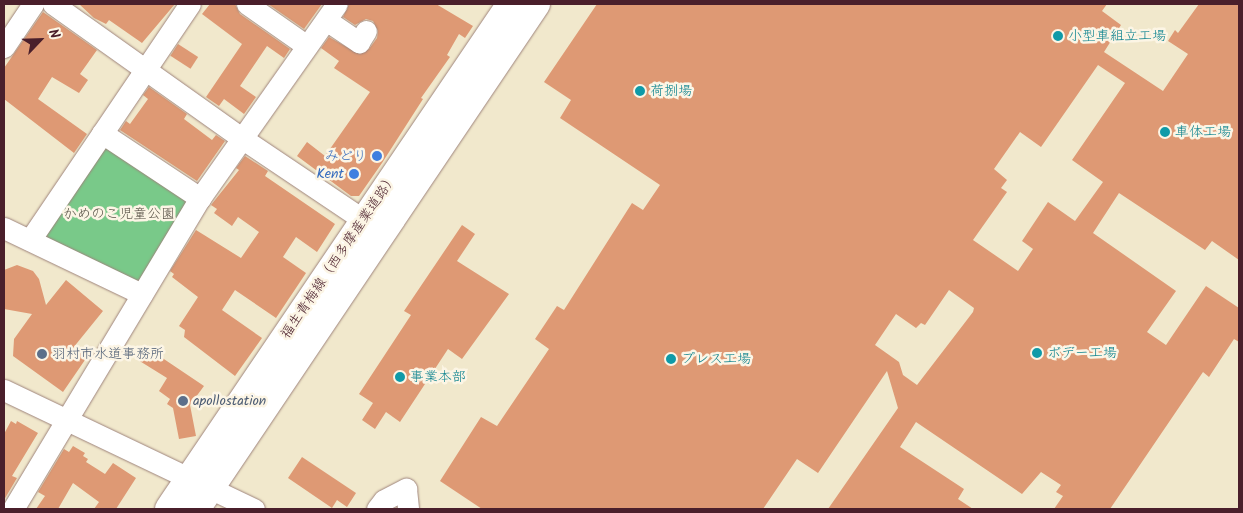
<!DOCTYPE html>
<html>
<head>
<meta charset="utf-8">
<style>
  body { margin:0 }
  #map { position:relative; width:1243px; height:513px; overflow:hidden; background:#f1e8cc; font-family:Kalam,"Klee One",sans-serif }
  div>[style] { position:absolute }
  .green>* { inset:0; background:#79c989 }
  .building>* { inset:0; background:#de9974; transform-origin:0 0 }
  .roads { filter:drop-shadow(0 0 1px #9e847c) drop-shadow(0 0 1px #9e847c) }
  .minor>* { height:21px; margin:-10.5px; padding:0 10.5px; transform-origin:10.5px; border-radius:10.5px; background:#fff }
  .major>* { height:28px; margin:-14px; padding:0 14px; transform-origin:14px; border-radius:14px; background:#fff }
  .dots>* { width:14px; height:14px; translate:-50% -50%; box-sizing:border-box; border:2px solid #fcf5e5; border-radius:50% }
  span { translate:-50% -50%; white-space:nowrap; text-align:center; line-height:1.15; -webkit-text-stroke:5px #fcf5e5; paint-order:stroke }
  .culture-label { font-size:14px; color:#0d838f }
  .left { translate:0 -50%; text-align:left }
  .shop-label { font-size:14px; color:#366cbe }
  .right { translate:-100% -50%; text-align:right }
  .park-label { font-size:14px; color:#585247 }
  .street-label { font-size:14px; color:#4a1f2b }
  .service-label { font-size:14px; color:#4e5e75 }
  .frame { position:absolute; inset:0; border:5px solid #4a1f2b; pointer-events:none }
  .north { position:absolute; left:15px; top:15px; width:50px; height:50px; -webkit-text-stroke:4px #fcf5e5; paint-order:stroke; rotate:66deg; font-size:14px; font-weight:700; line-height:20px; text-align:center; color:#4a1f2b }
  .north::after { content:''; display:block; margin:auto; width:18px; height:22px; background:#4a1f2b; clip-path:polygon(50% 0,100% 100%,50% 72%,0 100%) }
</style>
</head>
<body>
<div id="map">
  <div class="green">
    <i style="clip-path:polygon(115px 146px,189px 201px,141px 281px,135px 283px,44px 240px,42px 234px,101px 147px)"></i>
  </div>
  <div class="building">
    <i style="clip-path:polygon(79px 4px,175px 4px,142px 43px,109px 20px,106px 24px,94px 18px)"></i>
    <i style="clip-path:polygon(210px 4px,235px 4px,240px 14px,290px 49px,284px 58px,267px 46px,240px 86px,256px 97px,244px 114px,224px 99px,219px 106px,206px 97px,242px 44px,202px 14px)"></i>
    <i style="clip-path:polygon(268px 4px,322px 4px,304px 29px)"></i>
    <i style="clip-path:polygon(349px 4px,436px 4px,473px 26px,465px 38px,459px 34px,447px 55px,450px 57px,421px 98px,423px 99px,382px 163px,359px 196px,351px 196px,297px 156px,307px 142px,325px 156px,370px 92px,334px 68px,339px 61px,321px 48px,329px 37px,359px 54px,369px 49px,377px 38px,378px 31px,373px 21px,366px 19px,355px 25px,343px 17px)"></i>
    <i style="clip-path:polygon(evenodd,597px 4px,1107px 4px,1102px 11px,1121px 25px,1104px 52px,1163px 91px,1188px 54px,1168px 41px,1175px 30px,1178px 33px,1199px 4px,1239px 4px,1239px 260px,1212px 241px,1205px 250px,1119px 193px,1093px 233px,1176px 291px,1147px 332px,1166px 345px,1206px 286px,1239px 308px,1239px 342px,1234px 339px,1209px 377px,1203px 372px,1110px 509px,1054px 509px,1063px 496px,1056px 492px,1061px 485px,1041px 472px,1022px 494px,916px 422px,900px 447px,964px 489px,958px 499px,973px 509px,828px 509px,898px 408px,887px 371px,818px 473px,797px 459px,763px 509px,482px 509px,440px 481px,481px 417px,497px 426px,549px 349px,535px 339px,557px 306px,564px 310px,632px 203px,643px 210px,660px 185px,560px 118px,571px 100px,544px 82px,597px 4px,1098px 65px,1125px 83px,1072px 160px,1103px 182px,1075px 221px,1048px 202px,1022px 241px,1033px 249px,1018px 271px,973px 240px,1007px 192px,1001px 188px,1007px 180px,994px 169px,1020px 132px,1041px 147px,1098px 65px,597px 4px,949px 290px,974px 308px,973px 312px,917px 385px,903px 375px,899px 362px,875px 345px,896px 314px,916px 328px,921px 323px,925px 325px,949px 290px)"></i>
    <i style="clip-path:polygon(43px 12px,97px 50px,80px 74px,88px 80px,79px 93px,52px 77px,38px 99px,87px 134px,74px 153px,4px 99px,4px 68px)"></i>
    <i style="left:178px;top:44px;width:24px;height:14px;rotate:33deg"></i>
    <i style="clip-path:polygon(149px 87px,187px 114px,184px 119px,212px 140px,216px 135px,225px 141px,197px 181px,120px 130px,126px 121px,130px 124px,148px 99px,143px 95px)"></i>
    <i style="clip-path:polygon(245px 156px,268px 171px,265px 176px,335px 224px,317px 252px,296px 237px,283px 257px,306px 273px,276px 318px,235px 290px,222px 310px,262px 338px,235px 376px,184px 337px,185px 330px,179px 326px,198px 297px,172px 277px,174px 274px,170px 271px,196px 230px,241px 258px,259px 232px,238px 217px,232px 226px,214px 213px,217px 209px,211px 205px,239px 170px,236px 168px)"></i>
    <i style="clip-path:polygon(462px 225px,475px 234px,457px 261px,509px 294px,462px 359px,448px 349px,400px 422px,386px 412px,375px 429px,362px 420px,373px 403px,359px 394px,411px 315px,404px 311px)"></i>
    <i style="clip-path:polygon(17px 265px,33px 271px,39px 279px,46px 305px,66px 280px,103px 311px,73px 348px,87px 357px,63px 392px,13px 356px,14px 339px,32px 314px,4px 309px,4px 270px)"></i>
    <i style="clip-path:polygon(146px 347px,204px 386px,190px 405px,196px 436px,179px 439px,173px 408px,167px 404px,170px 399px,159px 391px,167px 378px,138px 360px)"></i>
    <i style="clip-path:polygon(11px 421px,16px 424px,17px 421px,38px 433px,12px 476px,17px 478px,4px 500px,4px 434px)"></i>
    <i style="clip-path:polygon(73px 446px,85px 453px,83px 456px,88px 459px,86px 462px,105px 474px,113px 463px,136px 478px,116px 509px,94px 509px,99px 502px,73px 483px,58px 509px,36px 509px,45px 496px,38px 492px,64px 449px,69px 452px)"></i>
    <i style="clip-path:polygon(302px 457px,356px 493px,347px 507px,337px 500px,332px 508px,288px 478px)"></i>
  </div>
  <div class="roads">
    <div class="minor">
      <i style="left:53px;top:4px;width:233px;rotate:35.4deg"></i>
      <i style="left:243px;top:139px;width:161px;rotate:33.9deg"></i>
      <i style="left:247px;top:4px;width:73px;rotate:35deg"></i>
      <i style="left:326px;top:20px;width:40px;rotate:34deg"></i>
      <i style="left:359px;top:42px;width:13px;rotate:-58deg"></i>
      <i style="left:4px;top:47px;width:52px;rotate:-56deg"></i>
      <i style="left:102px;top:133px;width:118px;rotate:33.6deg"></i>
      <i style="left:4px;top:228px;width:153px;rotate:25.6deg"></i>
      <i style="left:30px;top:240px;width:285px;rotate:-55.9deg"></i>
      <i style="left:4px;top:390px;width:277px;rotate:25.5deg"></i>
      <i style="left:13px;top:509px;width:363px;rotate:-59deg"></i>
      <i style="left:200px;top:198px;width:237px;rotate:-54.8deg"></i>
      <i style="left:377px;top:509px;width:11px;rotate:-52deg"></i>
      <i style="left:384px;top:500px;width:25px;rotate:-27deg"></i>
      <i style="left:406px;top:489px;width:20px;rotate:84deg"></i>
    </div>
    <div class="major">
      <i style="left:169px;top:509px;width:610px;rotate:-55.89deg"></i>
      <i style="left:196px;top:509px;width:609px;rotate:-56.05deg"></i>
    </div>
  </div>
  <div class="dots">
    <i style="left:1058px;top:36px;background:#0f9aa8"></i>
    <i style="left:640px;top:91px;background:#0f9aa8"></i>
    <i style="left:1165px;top:132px;background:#0f9aa8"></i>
    <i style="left:377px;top:156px;background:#3f7fe0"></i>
    <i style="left:354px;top:174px;background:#3f7fe0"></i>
    <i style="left:1037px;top:353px;background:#0f9aa8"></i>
    <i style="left:42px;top:354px;background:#5c6f8a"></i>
    <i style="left:671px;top:359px;background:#0f9aa8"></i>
    <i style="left:400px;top:377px;background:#0f9aa8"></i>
    <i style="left:183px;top:401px;background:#5c6f8a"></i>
  </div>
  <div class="culture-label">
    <span class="left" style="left:1068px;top:36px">小型車組立工場</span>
    <span class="left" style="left:650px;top:91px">荷捌場</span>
    <span class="left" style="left:1175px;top:132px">車体工場</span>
    <span class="left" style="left:1047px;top:353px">ボデー工場</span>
    <span class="left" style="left:681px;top:359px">プレス工場</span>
    <span class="left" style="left:410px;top:377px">事業本部</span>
  </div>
  <div class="shop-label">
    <span class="right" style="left:367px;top:156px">みどり</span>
    <span class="right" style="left:344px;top:174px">Kent</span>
  </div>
  <div class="park-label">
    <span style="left:119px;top:214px">かめのこ児童公園</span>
  </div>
  <div class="street-label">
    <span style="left:339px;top:256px;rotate:-56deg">福生青梅線（西多摩産業道路）</span>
  </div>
  <div class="service-label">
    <span class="left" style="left:52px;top:354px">羽村市水道事務所</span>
    <span class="left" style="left:193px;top:401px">apollostation</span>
  </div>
  <div class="frame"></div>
  <div class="north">N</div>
</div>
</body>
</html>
